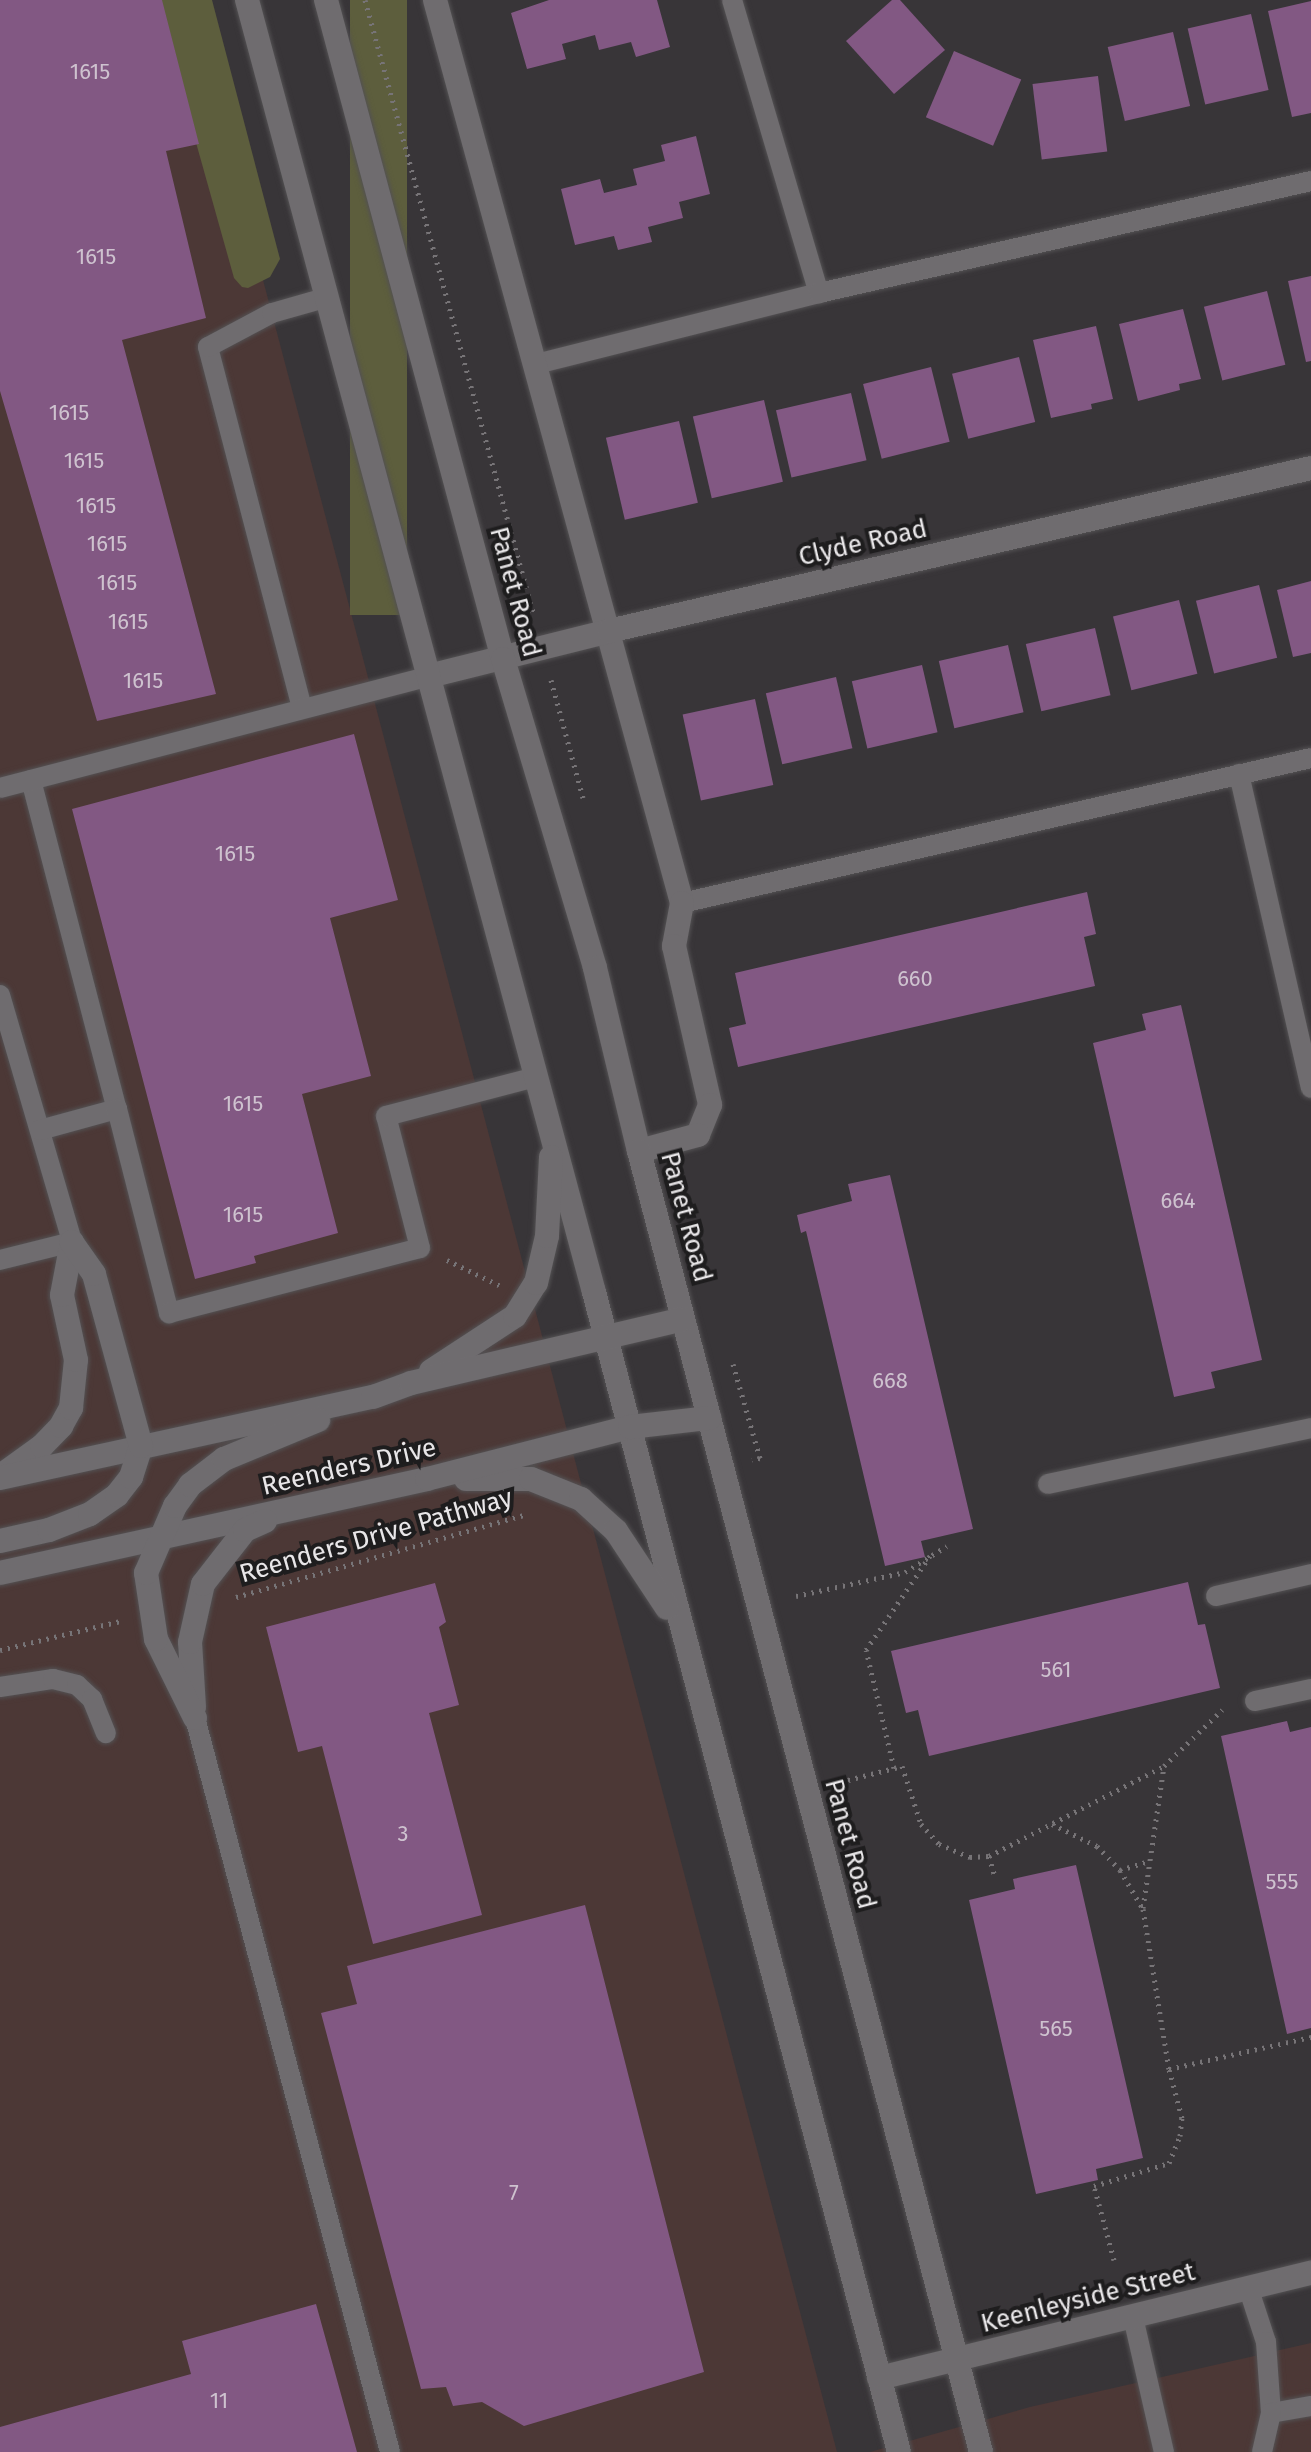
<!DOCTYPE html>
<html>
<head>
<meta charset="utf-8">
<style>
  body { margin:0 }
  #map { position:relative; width:1311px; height:2452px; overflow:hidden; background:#383538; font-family:"Fira Sans",sans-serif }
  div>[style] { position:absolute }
  .commercial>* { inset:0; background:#4c3836 }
  .green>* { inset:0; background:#5d5e3d; transform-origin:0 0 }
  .building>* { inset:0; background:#825883; transform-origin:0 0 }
  .path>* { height:5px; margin-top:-2.5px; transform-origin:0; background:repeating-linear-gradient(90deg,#777477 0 2px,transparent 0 8px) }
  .roads { filter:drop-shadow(0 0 2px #535153) drop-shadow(0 0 2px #535153) }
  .service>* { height:20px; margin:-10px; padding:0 10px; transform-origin:10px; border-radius:10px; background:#6f6c6f }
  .minor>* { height:24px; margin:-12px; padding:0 12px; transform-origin:12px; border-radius:12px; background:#6f6c6f }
  .tertiary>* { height:24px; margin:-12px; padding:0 12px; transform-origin:12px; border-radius:12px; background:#6f6c6f }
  span { translate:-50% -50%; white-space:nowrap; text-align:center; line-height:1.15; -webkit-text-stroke:8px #1e1d1e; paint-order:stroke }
  .number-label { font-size:22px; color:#cec2cf }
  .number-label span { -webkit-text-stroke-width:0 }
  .street-label { font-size:26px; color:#e8e6e8 }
</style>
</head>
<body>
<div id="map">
  <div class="commercial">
    <i style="clip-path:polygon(0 0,189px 0,837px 2452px,0 2452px)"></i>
    <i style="clip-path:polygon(1311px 2343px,1311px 2452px,870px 2452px,1030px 2407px)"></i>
  </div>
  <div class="green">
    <i style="clip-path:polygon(156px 0,212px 0,280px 259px,270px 277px,248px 288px,242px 287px,234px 278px)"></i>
    <i style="left:350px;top:0;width:57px;height:615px"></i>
  </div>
  <div class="building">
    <i style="clip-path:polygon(0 0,162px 0,199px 144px,166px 151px,206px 318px,122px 340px,216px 694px,97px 721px,0 391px)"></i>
    <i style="clip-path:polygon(549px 0,657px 0,670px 47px,636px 57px,631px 42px,599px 50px,595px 35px,562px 44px,566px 59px,527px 69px,511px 13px)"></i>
    <i style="clip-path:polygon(892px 0,900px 0,945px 50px,894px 94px,846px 41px)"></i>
    <i style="clip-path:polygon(1311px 1px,1311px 113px,1292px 117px,1268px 11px)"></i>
    <i style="left:1251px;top:14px;width:78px;height:65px;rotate:77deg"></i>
    <i style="left:1173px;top:32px;width:76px;height:67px;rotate:77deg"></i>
    <i style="left:954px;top:51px;width:73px;height:72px;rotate:23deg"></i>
    <i style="left:1098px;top:76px;width:76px;height:66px;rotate:83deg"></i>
    <i style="clip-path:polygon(696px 136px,710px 194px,679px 202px,683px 218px,648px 227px,652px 242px,618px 250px,614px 236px,575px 245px,561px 189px,600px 179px,604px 193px,637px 185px,633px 169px,665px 161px,661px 145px)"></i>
    <i style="clip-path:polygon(1311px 276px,1311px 361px,1306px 362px,1288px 281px)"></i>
    <i style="left:1267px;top:291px;width:76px;height:65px;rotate:76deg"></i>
    <i style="clip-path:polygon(1183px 309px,1201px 379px,1179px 384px,1180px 390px,1138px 401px,1119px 324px)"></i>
    <i style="clip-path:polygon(1096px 326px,1113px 399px,1091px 404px,1092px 409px,1051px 418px,1033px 340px)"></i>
    <i style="left:1019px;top:357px;width:67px;height:69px;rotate:76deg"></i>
    <i style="left:931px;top:367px;width:77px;height:70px;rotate:76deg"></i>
    <i style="left:851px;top:393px;width:69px;height:77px;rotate:77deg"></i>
    <i style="left:764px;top:400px;width:84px;height:73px;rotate:77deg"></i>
    <i style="left:679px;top:421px;width:84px;height:75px;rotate:77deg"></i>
    <i style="clip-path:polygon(1311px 581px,1311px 653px,1293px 657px,1277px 590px)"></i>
    <i style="left:1259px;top:585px;width:75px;height:65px;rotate:76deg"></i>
    <i style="left:1179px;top:600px;width:76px;height:68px;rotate:76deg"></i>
    <i style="left:1095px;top:628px;width:69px;height:71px;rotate:77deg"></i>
    <i style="left:1008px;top:645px;width:69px;height:71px;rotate:77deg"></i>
    <i style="left:922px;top:665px;width:69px;height:72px;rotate:77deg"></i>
    <i style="left:836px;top:677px;width:73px;height:72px;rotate:77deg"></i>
    <i style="left:755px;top:699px;width:88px;height:74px;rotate:78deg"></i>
    <i style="clip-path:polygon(354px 734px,398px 900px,330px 918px,371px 1076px,302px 1094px,338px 1233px,254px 1256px,256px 1263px,195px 1279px,72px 809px)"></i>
    <i style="clip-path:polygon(1087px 892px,1096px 934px,1084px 937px,1095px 986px,738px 1067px,729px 1028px,746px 1024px,735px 973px)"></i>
    <i style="clip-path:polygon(1181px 1005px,1262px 1360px,1211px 1372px,1215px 1388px,1174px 1397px,1093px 1043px,1146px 1030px,1142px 1014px)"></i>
    <i style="clip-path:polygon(890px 1175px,973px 1529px,921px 1541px,925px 1557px,885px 1566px,806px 1231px,801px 1233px,797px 1215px,852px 1201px,848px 1184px)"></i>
    <i style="clip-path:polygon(1188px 1582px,1198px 1625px,1205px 1624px,1220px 1688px,929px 1756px,918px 1710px,906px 1713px,891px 1651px)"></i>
    <i style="clip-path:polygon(435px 1583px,446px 1622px,439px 1627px,459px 1705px,429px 1713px,482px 1915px,373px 1944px,322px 1746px,298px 1752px,266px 1627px)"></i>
    <i style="clip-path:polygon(1287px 1721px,1290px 1732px,1311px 1727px,1311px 2028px,1287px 2034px,1221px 1736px)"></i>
    <i style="clip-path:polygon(1076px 1865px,1143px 2158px,1096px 2169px,1098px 2180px,1036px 2194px,969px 1900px,1015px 1889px,1013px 1879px)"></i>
    <i style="clip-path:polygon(585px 1905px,704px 2372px,524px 2426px,482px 2402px,453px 2406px,446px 2387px,421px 2389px,321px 2013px,357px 2004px,347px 1966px)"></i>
    <i style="clip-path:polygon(316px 2304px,357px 2452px,0 2452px,0 2427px,191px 2374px,182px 2341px)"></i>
  </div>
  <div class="path">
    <i style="left:365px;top:0;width:639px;rotate:74.66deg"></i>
    <i style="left:551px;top:680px;width:122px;rotate:74.8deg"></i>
    <i style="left:447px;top:1260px;width:58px;rotate:25.7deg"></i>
    <i style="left:733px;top:1364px;width:98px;rotate:74deg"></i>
    <i style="left:760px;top:1458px;width:8px;rotate:166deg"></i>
    <i style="left:796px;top:1596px;width:112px;rotate:-12.4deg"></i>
    <i style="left:905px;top:1572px;width:49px;rotate:-31.8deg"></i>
    <i style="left:236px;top:1597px;width:303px;rotate:-15.9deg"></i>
    <i style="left:0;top:1650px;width:124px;rotate:-13.5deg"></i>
    <i style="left:894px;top:1768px;width:121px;rotate:-103.3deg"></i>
    <i style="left:866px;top:1650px;width:114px;rotate:-55.8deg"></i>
    <i style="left:848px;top:1780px;width:56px;rotate:-14.5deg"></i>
    <i style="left:902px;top:1766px;width:61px;rotate:71.9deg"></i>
    <i style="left:921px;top:1824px;width:27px;rotate:48deg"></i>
    <i style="left:939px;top:1844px;width:34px;rotate:23deg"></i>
    <i style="left:970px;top:1857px;width:19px;rotate:-3deg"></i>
    <i style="left:989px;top:1856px;width:197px;rotate:-27.2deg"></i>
    <i style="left:1164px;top:1766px;width:81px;rotate:-44deg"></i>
    <i style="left:1052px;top:1824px;width:50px;rotate:26.1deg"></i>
    <i style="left:1097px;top:1846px;width:33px;rotate:46deg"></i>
    <i style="left:1120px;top:1870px;width:45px;rotate:59.5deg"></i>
    <i style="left:1143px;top:1909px;width:162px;rotate:80.8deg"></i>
    <i style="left:989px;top:1856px;width:19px;rotate:74deg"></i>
    <i style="left:1120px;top:1870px;width:30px;rotate:-17deg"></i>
    <i style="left:1143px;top:1908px;width:144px;rotate:-81.6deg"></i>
    <i style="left:1114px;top:2260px;width:77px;rotate:-105.1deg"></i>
    <i style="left:1094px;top:2186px;width:78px;rotate:-17deg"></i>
    <i style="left:1169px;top:2163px;width:29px;rotate:-68deg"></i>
    <i style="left:1180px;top:2136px;width:18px;rotate:-84deg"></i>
    <i style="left:1182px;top:2118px;width:51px;rotate:-104.9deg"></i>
    <i style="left:1169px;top:2069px;width:146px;rotate:-12.7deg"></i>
  </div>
  <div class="roads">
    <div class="service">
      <i style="left:732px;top:0;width:306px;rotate:73.5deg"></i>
      <i style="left:536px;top:364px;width:292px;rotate:-14.1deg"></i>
      <i style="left:819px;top:293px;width:505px;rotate:-12.82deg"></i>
      <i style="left:302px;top:708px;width:373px;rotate:-104.6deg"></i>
      <i style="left:208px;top:347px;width:72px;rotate:-28deg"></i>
      <i style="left:272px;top:313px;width:58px;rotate:-15.9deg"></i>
      <i style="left:1239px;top:774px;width:322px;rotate:77.1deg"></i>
      <i style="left:31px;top:780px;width:340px;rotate:75.4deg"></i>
      <i style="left:0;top:788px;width:443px;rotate:-14.6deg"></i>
      <i style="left:682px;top:903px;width:645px;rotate:-12.98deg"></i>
      <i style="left:0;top:995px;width:257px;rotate:73.7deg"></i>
      <i style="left:72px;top:1242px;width:74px;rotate:166deg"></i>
      <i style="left:40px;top:1130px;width:80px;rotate:-15.3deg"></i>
      <i style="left:117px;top:1109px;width:211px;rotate:75.7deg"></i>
      <i style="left:169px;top:1313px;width:259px;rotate:-14.5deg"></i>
      <i style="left:420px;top:1248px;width:136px;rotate:-104.4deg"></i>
      <i style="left:386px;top:1116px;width:155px;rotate:-14.6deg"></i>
      <i style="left:1048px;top:1484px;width:269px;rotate:-12deg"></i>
      <i style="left:1216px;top:1596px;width:98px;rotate:-13deg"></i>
      <i style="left:0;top:1687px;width:54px;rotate:-8.6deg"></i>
      <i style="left:53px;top:1679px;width:25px;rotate:14deg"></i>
      <i style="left:77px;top:1685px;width:21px;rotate:43deg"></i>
      <i style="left:92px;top:1699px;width:37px;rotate:68deg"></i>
      <i style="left:1255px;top:1701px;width:57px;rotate:-12.1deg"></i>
      <i style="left:195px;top:1718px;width:759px;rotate:75.12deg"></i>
      <i style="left:1248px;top:2287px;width:58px;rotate:71.9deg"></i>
      <i style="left:1266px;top:2342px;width:71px;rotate:86deg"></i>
      <i style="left:1271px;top:2413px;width:41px;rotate:-9.9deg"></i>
      <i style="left:1133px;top:2317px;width:139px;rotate:77.1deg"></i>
      <i style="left:1262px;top:2452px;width:40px;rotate:-77deg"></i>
    </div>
    <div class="minor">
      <i style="left:435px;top:0;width:936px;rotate:74.7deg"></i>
      <i style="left:682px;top:903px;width:44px;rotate:100.5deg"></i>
      <i style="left:674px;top:946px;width:163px;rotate:77.2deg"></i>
      <i style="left:710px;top:1105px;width:32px;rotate:112deg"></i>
      <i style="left:698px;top:1135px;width:61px;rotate:164.8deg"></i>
      <i style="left:429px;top:676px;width:186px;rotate:-14deg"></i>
      <i style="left:609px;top:631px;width:721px;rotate:-13.07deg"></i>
      <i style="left:879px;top:2378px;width:445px;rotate:-13.7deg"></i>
    </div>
    <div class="tertiary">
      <i style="left:247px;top:0;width:1338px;rotate:74.97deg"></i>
      <i style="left:594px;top:1292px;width:1199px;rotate:75.27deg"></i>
      <i style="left:326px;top:0;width:682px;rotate:74.97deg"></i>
      <i style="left:503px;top:659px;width:322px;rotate:73.4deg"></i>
      <i style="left:595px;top:968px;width:188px;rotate:76.5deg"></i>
      <i style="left:639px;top:1151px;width:1345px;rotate:75.27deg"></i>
      <i style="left:431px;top:1371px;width:100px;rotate:-33.2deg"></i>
      <i style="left:515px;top:1316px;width:39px;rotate:-58deg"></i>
      <i style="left:536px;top:1283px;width:48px;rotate:-76.8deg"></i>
      <i style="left:547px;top:1236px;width:79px;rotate:-87.1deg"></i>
      <i style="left:6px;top:1472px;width:44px;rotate:-35.8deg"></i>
      <i style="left:42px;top:1446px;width:28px;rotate:-46deg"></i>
      <i style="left:61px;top:1426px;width:21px;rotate:-61deg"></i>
      <i style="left:71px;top:1408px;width:48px;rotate:-84.1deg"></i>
      <i style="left:76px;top:1360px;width:66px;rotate:-102.2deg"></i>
      <i style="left:62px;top:1295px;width:54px;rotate:-79.3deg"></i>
      <i style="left:0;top:1478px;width:382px;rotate:-12.3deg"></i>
      <i style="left:373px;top:1397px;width:40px;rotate:-20.2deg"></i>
      <i style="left:411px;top:1383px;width:279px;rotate:-13.2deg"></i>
      <i style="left:466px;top:1479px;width:65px"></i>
      <i style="left:531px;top:1479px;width:54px;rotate:21.8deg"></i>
      <i style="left:581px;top:1499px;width:47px;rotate:42.4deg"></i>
      <i style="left:616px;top:1531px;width:92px;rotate:56.5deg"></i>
      <i style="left:0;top:1541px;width:50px;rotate:-12.7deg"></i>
      <i style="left:49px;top:1530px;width:44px;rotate:-21.3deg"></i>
      <i style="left:90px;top:1514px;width:33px;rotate:-35deg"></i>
      <i style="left:117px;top:1495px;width:23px;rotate:-52deg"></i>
      <i style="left:131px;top:1477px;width:33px;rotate:-72deg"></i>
      <i style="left:141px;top:1446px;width:178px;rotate:-105.3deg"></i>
      <i style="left:94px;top:1274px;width:39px;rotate:-125deg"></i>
      <i style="left:0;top:1573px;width:437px;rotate:-12.4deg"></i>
      <i style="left:427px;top:1479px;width:210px;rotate:-14.4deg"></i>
      <i style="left:630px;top:1427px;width:80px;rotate:-6.5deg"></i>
      <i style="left:194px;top:1707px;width:65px;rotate:-93.5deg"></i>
      <i style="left:190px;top:1642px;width:59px;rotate:-77.4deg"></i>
      <i style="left:203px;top:1584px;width:68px;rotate:-52.1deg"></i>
      <i style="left:245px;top:1530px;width:22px;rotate:-24deg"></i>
      <i style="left:195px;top:1718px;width:88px;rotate:-116.3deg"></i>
      <i style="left:156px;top:1639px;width:67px;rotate:-98.6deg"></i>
      <i style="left:146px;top:1573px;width:73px;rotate:-66.6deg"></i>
      <i style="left:175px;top:1506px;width:26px;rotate:-54deg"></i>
      <i style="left:190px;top:1485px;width:43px;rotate:-37.4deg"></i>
      <i style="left:224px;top:1459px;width:102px;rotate:-22.5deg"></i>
    </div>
  </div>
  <div class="number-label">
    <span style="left:90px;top:72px">1615</span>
    <span style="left:96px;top:257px">1615</span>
    <span style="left:69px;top:413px">1615</span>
    <span style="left:84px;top:461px">1615</span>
    <span style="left:96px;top:506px">1615</span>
    <span style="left:107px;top:544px">1615</span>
    <span style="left:117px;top:583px">1615</span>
    <span style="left:128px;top:622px">1615</span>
    <span style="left:143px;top:681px">1615</span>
    <span style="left:235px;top:854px">1615</span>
    <span style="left:915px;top:979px">660</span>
    <span style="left:243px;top:1104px">1615</span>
    <span style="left:1178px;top:1201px">664</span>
    <span style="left:243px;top:1215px">1615</span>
    <span style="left:890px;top:1381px">668</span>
    <span style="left:1056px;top:1670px">561</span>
    <span style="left:403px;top:1834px">3</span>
    <span style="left:1282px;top:1882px">555</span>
    <span style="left:1056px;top:2029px">565</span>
    <span style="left:514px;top:2193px">7</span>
    <span style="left:219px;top:2401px">11</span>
  </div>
  <div class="street-label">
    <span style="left:863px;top:543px;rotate:-13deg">Clyde Road</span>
    <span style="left:515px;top:592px;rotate:75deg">Panet Road</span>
    <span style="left:686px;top:1217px;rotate:75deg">Panet Road</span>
    <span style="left:349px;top:1467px;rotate:-13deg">Reenders Drive</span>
    <span style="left:376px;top:1536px;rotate:-16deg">Reenders Drive Pathway</span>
    <span style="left:850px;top:1844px;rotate:75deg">Panet Road</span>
    <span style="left:1088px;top:2298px;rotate:-14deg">Keenleyside Street</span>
  </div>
</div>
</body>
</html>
